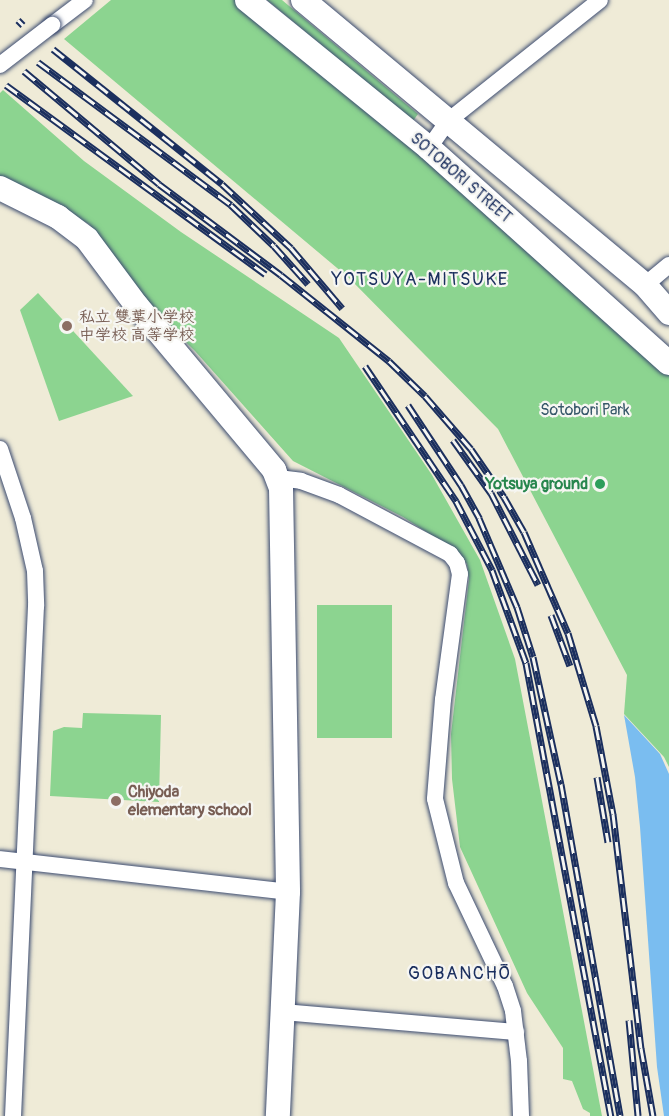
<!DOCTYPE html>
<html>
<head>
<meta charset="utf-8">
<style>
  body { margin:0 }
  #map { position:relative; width:669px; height:1116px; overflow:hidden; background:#efebd7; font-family:Pangolin,"Klee One",sans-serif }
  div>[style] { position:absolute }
  .green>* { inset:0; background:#8cd490; transform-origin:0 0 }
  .water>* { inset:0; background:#7abdf0 }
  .roads { filter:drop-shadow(0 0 2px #3b4b70) drop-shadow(0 0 2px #3b4b70) }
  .street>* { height:16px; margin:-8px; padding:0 8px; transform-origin:8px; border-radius:8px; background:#fff }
  .secondary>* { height:24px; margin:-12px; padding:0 12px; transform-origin:12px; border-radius:12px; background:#fff }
  .rail>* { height:7px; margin-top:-3.5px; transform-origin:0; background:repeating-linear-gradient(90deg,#f6f6f2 0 14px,#1b2f5e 0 28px); box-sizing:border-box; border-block:2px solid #1b2f5e }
  .bridges { filter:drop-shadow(0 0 2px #3b4b70) drop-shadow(0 0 2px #3b4b70) }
  .street-bridge>* { height:16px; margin:-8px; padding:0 8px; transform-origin:8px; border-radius:8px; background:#fff }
  .dots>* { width:16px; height:16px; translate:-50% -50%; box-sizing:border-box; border:3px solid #f6f6f2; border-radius:50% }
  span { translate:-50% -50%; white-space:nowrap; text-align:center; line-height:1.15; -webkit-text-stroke:4.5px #f6f6f2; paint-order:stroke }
  .street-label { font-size:16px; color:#1b2f5e }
  .education-label { font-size:16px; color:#785e54; font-weight:700 }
  .left { translate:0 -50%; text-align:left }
  .park-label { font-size:16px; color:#37586a }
  .leisure-label { font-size:16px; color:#27864d; font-weight:700 }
  .right { translate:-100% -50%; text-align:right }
  .neighbourhood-label { font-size:18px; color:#1b2f5e; letter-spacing:1.5px }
</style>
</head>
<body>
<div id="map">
  <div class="green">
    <i style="clip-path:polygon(111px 0,245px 0,669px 373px,669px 767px,664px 757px,624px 714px,627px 675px,498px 429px,349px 278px,64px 39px)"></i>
    <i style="clip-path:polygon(267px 0,282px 0,418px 114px,413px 121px)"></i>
    <i style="clip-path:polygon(3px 90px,84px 161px,181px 232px,339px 338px,432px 475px,480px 560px,515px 659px,602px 1116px,590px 1116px,590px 1113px,583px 1109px,572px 1081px,563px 1079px,563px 1048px,527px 993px,460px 847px,452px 779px,451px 734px,469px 579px,467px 564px,458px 552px,403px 517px,293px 461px,195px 351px,153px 310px,89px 224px,0 176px,0 93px)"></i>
    <i style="clip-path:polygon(38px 293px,133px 396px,59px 421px,20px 310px)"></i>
    <i style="left:317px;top:605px;width:75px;height:133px"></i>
    <i style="clip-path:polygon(83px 713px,161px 715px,159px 802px,50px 796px,53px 731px,64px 727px,82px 728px)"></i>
  </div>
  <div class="water">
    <i style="clip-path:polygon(624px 715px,660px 754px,669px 774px,669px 1116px,664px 1116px,657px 1067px,640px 827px,635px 777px)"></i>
  </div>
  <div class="roads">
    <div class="street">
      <i style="left:52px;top:25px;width:41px;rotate:-37.1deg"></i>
      <i style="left:429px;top:148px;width:33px;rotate:-55deg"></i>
      <i style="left:448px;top:121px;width:194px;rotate:-38.5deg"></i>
      <i style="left:645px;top:285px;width:31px;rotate:-40deg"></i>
      <i style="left:0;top:449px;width:73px;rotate:71.6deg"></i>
      <i style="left:23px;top:518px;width:54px;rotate:77.2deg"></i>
      <i style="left:35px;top:571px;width:35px;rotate:88deg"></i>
      <i style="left:36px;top:606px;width:511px;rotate:92.58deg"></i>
      <i style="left:278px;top:478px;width:23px;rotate:7deg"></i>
      <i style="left:301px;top:481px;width:40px;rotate:20.2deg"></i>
      <i style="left:339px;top:495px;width:126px;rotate:28deg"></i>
      <i style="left:450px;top:554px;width:11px;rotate:52deg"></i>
      <i style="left:457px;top:563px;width:11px;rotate:75deg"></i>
      <i style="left:460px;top:574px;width:126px;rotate:97.7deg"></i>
      <i style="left:443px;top:699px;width:100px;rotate:94.6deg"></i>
      <i style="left:435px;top:799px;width:87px;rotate:76deg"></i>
      <i style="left:456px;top:883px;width:114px;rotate:64.6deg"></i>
      <i style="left:505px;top:986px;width:26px;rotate:72deg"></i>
      <i style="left:513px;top:1011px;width:50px;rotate:83.2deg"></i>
      <i style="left:519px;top:1061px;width:55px;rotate:87.9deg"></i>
      <i style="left:0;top:859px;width:290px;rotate:6.5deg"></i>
      <i style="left:282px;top:1012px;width:235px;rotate:4.9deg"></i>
    </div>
    <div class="secondary">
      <i style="left:247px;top:0;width:235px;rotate:39.1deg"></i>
      <i style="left:429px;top:148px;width:322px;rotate:41.9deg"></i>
      <i style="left:303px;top:0;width:445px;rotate:39.8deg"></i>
      <i style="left:645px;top:285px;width:37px;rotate:49deg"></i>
      <i style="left:0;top:188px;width:65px;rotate:26.6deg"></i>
      <i style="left:58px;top:217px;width:36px;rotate:37deg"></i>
      <i style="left:87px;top:239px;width:84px;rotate:53.3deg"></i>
      <i style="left:137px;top:306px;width:214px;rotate:50.1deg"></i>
      <i style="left:274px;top:470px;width:19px;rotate:69deg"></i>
      <i style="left:281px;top:488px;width:404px;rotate:89deg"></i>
      <i style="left:288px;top:892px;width:224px;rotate:92.6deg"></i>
    </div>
  </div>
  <div class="rail">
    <i style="left:18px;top:20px;width:7px;rotate:45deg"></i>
    <i style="left:53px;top:49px;width:216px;rotate:38.6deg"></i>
    <i style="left:222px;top:184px;width:94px;rotate:42.8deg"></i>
    <i style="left:291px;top:248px;width:79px;rotate:49.6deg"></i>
    <i style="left:38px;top:62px;width:240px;rotate:36.5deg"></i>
    <i style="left:231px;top:205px;width:59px;rotate:43.6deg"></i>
    <i style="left:274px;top:246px;width:51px;rotate:48.2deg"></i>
    <i style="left:24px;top:71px;width:176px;rotate:39.9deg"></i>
    <i style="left:159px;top:184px;width:152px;rotate:36.7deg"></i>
    <i style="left:281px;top:275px;width:138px;rotate:38.5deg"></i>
    <i style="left:389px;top:361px;width:50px;rotate:44.2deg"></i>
    <i style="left:425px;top:396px;width:70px;rotate:49deg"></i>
    <i style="left:471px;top:449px;width:58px;rotate:55.5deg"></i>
    <i style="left:504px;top:497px;width:40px;rotate:60.3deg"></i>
    <i style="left:524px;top:532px;width:110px;rotate:66.5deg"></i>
    <i style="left:568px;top:633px;width:97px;rotate:73.2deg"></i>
    <i style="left:596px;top:726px;width:90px;rotate:79.1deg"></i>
    <i style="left:613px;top:814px;width:236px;rotate:83.2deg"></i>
    <i style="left:641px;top:1048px;width:69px;rotate:80deg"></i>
    <i style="left:6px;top:85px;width:321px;rotate:36.1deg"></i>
    <i style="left:365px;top:366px;width:163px;rotate:56deg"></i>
    <i style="left:456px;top:501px;width:78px;rotate:62.4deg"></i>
    <i style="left:492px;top:570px;width:99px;rotate:69.9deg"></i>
    <i style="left:526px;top:663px;width:461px;rotate:79.4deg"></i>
    <i style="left:408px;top:405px;width:96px;rotate:56.5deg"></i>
    <i style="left:461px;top:485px;width:38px;rotate:61deg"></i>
    <i style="left:479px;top:518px;width:97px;rotate:66.9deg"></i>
    <i style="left:517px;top:607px;width:52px;rotate:72.3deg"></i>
    <i style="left:533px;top:657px;width:130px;rotate:77.6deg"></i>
    <i style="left:561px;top:784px;width:337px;rotate:79.9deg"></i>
    <i style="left:453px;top:440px;width:65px;rotate:54.4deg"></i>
    <i style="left:491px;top:493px;width:103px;rotate:62.9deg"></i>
    <i style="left:551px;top:615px;width:54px;rotate:69.6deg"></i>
    <i style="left:597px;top:777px;width:66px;rotate:80.4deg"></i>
    <i style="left:629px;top:1020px;width:96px;rotate:84.6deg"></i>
  </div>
  <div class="bridges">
    <div class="street-bridge">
      <i style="left:0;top:65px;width:66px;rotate:-37.6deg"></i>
    </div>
  </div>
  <div class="dots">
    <i style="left:67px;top:326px;background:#8d6e63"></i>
    <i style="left:600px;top:484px;background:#2e9e5b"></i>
    <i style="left:116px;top:801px;background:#8d6e63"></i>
  </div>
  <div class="street-label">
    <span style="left:461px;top:178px;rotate:41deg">SOTOBORI STREET</span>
  </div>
  <div class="education-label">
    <span class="left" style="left:79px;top:326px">私立 雙葉小学校<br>中学校 高等学校</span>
    <span class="left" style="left:128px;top:801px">Chiyoda<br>elementary school</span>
  </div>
  <div class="park-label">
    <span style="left:585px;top:410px">Sotobori Park</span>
  </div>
  <div class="leisure-label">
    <span class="right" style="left:588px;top:484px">Yotsuya ground</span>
  </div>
  <div class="neighbourhood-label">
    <span style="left:420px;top:280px">YOTSUYA-MITSUKE</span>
    <span style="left:460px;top:974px">GOBANCHŌ</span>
  </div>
</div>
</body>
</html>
